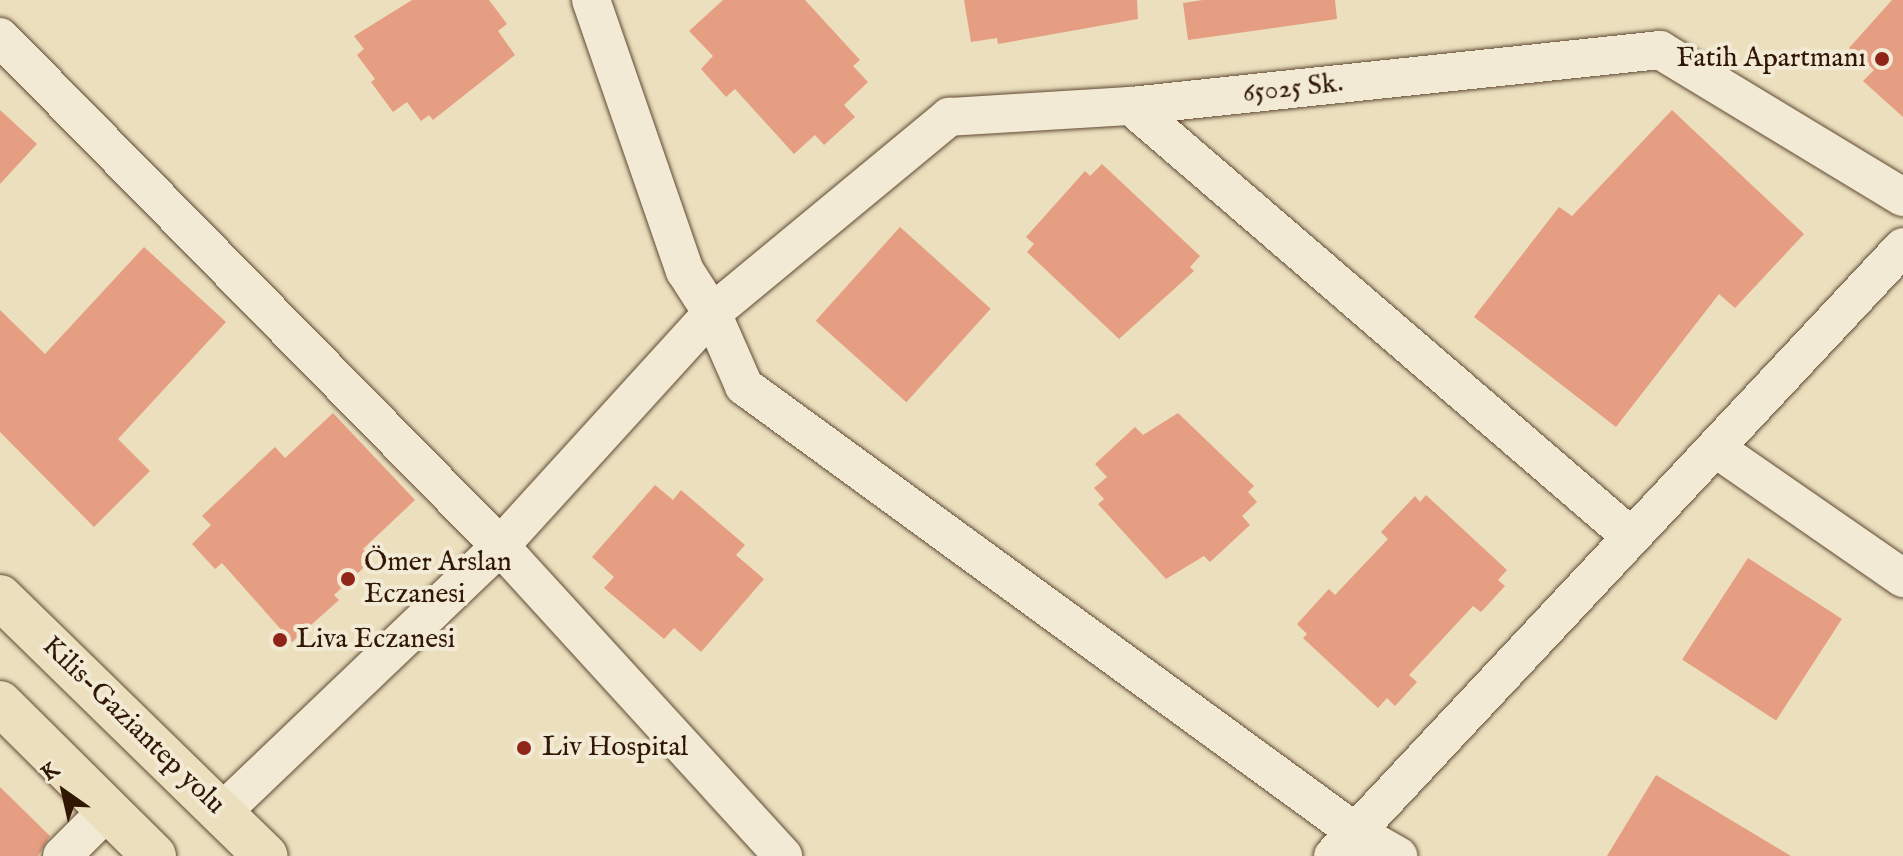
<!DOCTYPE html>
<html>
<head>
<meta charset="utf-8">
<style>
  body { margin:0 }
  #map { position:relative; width:1903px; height:856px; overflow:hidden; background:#ebdfbe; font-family:"IM FELL English",serif }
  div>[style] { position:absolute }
  .building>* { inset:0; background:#e59e82; transform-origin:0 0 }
  .roads { filter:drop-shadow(0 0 2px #604a33) drop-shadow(0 0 2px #604a33) }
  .street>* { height:38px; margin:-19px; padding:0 19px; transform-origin:19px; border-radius:19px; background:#f2ead5 }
  .highway>* { height:44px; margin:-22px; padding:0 22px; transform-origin:22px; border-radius:22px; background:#ebdfbe }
  .dots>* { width:22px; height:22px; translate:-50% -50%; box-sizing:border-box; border:4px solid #f2ead5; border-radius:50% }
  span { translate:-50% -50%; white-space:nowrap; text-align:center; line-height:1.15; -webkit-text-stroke:8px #f2ead5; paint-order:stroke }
  .poi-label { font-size:28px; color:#311805 }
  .right { translate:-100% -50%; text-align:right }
  .left { translate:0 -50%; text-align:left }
  .street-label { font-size:28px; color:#311805 }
  .north { position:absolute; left:24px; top:752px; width:80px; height:80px; -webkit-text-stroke:6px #f2ead5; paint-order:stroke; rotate:326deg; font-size:22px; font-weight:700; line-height:32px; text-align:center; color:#311805 }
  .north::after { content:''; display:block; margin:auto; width:28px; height:36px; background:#311805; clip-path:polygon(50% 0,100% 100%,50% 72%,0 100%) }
</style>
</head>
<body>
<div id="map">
  <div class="building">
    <i style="clip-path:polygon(412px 0,489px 0,507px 24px,498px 31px,515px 55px,433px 120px,429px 115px,421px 121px,407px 102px,393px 112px,371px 82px,375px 79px,357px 55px,364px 49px,354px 36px)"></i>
    <i style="clip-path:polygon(723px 0,805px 0,860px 60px,853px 66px,868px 82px,844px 105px,855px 117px,824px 145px,815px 135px,794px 154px,735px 89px,726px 97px,701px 69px,713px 56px,689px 31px)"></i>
    <i style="clip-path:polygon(964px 0,1137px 0,1138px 19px,998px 44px,997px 38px,971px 42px)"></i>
    <i style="clip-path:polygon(1203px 0,1335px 0,1337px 19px,1188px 40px,1183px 3px)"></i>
    <i style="clip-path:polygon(1892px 0,1903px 0,1903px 117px,1863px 81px,1874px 70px,1849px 48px)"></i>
    <i style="clip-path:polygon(0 110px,37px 144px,0 184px)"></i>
    <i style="clip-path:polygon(1672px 110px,1804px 234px,1735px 308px,1719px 294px,1616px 427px,1474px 317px,1559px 207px,1572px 216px)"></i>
    <i style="clip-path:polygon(1102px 164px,1200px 256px,1190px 267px,1194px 271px,1119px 339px,1027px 252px,1034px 244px,1026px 237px,1085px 171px,1090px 176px)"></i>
    <i style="left:900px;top:227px;width:122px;height:126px;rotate:42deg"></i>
    <i style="clip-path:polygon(144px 247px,226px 322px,118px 439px,150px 471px,94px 527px,0 432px,0 310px,45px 354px)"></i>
    <i style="clip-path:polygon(333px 413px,415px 500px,363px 549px,373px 559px,334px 595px,339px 600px,292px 642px,222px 563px,215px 569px,192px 544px,211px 525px,202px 516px,275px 447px,285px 458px)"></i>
    <i style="clip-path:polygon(1178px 413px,1254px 486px,1248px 492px,1257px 502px,1242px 516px,1250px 525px,1210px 562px,1204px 556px,1166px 579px,1098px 504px,1104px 499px,1094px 488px,1107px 477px,1095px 464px,1135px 427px,1143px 435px)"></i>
    <i style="clip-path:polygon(655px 485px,673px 500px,681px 490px,745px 545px,736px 555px,764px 579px,701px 652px,674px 628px,664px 639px,604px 588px,614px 577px,592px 557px)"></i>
    <i style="clip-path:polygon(1426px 495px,1507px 570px,1498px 580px,1505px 586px,1481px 612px,1473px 606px,1409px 675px,1417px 682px,1395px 706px,1387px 698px,1378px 708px,1303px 638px,1307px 634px,1297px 624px,1329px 589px,1335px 595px,1388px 539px,1381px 532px,1415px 496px,1420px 502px)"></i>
    <i style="left:1748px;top:558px;width:112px;height:121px;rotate:33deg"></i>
    <i style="clip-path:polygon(1656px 775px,1791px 856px,1607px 856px)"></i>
    <i style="clip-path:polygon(0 787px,50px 836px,38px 856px,0 856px)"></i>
  </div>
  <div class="roads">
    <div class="street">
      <i style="left:591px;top:0;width:287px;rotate:70.9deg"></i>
      <i style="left:685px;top:271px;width:50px;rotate:57.3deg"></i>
      <i style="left:712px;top:313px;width:80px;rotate:66.3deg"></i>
      <i style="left:744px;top:386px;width:755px;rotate:36.11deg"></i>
      <i style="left:1354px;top:831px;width:51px;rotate:29.6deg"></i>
      <i style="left:0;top:37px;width:713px;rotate:45.51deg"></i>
      <i style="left:500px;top:546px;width:420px;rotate:47.6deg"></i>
      <i style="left:1131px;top:106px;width:657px;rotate:40.74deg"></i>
      <i style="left:1718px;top:450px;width:225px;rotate:34.7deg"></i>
      <i style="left:221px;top:813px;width:386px;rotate:-43.7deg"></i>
      <i style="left:500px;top:546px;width:315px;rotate:-47.7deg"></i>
      <i style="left:712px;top:313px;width:308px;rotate:-39.6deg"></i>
      <i style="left:949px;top:117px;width:182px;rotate:-3.5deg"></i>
      <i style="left:1131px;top:106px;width:532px;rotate:-6.04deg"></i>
      <i style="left:1660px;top:50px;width:284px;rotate:31.2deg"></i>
      <i style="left:62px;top:856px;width:65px;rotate:-45deg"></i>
      <i style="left:1333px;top:856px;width:834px;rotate:-46.89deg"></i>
    </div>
    <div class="highway">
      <i style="left:0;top:597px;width:371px;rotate:44.3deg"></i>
      <i style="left:0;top:703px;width:217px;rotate:44.8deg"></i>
    </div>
  </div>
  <div class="dots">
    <i style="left:1882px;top:59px;background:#8f2418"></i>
    <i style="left:348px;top:579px;background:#8f2418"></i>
    <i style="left:280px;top:640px;background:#8f2418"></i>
    <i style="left:524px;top:748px;background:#8f2418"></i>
  </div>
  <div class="poi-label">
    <span class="right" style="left:1866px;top:59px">Fatih Apartmanı</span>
    <span class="left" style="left:364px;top:579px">Ömer Arslan<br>Eczanesi</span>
    <span class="left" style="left:296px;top:640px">Liva Eczanesi</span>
    <span class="left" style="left:542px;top:748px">Liv Hospital</span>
  </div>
  <div class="street-label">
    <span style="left:1293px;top:89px;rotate:-6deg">65025 Sk.</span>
    <span style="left:133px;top:726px;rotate:44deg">Kilis-Gaziantep yolu</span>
  </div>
  <div class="north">K</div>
</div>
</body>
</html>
